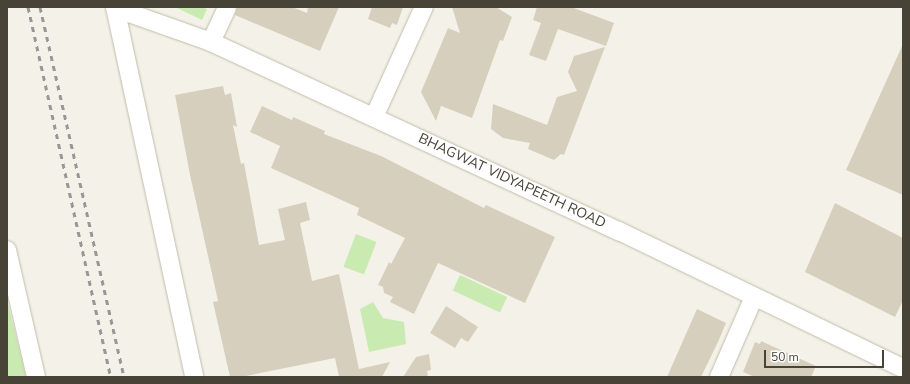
<!DOCTYPE html>
<html>
<head>
<meta charset="utf-8">
<style>
  body { margin:0 }
  #map { position:relative; width:910px; height:384px; overflow:hidden; background:#f4f2e8; font-family:"Nunito Sans",sans-serif }
  div>[style] { position:absolute }
  .green>* { inset:0; background:#c9eab0; transform-origin:0 0 }
  .building>* { inset:0; background:#d7cfbd }
  .roads { filter:drop-shadow(0 0 1px #c0bbaa) drop-shadow(0 0 1px #c0bbaa) }
  .minor>* { height:18px; margin:-9px; padding:0 9px; transform-origin:9px; border-radius:9px; background:#fff }
  .rail>* { height:3px; margin-top:-1.5px; transform-origin:0; background:repeating-linear-gradient(90deg,#979797 0 5px,transparent 0 10px) }
  span { translate:-50% -50%; white-space:nowrap; text-align:center; line-height:1.15; -webkit-text-stroke:3.5px #fff; paint-order:stroke }
  .street-label { font-size:14px; color:#484337 }
  .frame { position:absolute; inset:0; border:8px solid #484337; pointer-events:none }
  .scale { position:absolute; left:764px; top:350px; width:120px; height:18px; box-sizing:border-box; border:2px solid #484337; border-top:0; padding-left:5px; font-size:12px; line-height:14px; white-space:nowrap; color:#484337; -webkit-text-stroke:3px #fff; paint-order:stroke }
</style>
</head>
<body>
<div id="map">
  <div class="green">
    <i style="clip-path:polygon(175px 7px,201px 7px,207px 9px,202px 20px)"></i>
    <i style="left:356px;top:234px;width:22px;height:35px;rotate:21deg"></i>
    <i style="left:460px;top:275px;width:52px;height:17px;rotate:25deg"></i>
    <i style="clip-path:polygon(7px 300px,26px 377px,7px 377px)"></i>
    <i style="clip-path:polygon(373px 302px,383px 318px,404px 322px,406px 344px,369px 352px,360px 309px)"></i>
  </div>
  <div class="building">
    <i style="clip-path:polygon(237px 7px,292px 7px,307px 13px,308px 7px,339px 7px,320px 51px,235px 15px)"></i>
    <i style="clip-path:polygon(372px 7px,403px 7px,397px 25px,392px 23px,390px 28px,368px 19px)"></i>
    <i style="clip-path:polygon(452px 7px,496px 7px,512px 17px,503px 41px,500px 40px,472px 118px,441px 106px,436px 121px,421px 92px,448px 28px,460px 33px)"></i>
    <i style="clip-path:polygon(537px 7px,571px 7px,614px 23px,606px 46px,558px 29px,546px 61px,529px 55px,541px 23px,533px 20px)"></i>
    <i style="clip-path:polygon(903px 44px,903px 195px,846px 170px)"></i>
    <i style="clip-path:polygon(605px 47px,564px 155px,561px 154px,554px 160px,528px 149px,530px 143px,503px 138px,491px 129px,493px 104px,547px 125px,557px 97px,577px 91px,568px 72px,574px 56px)"></i>
    <i style="clip-path:polygon(223px 86px,225px 95px,231px 93px,237px 127px,233px 125px,241px 164px,244px 163px,259px 245px,285px 240px,278px 209px,306px 202px,310px 220px,300px 223px,312px 281px,339px 274px,359px 369px,390px 362px,382px 377px,339px 377px,335px 358px,241px 377px,230px 377px,213px 302px,218px 301px,190px 175px,175px 95px)"></i>
    <i style="clip-path:polygon(262px 106px,292px 120px,293px 117px,325px 131px,324px 134px,381px 156px,484px 208px,486px 205px,555px 237px,525px 303px,438px 263px,414px 314px,390px 302px,393px 297px,384px 293px,383px 287px,378px 285px,389px 262px,391px 264px,405px 238px,357px 215px,359px 208px,271px 168px,280px 146px,250px 132px)"></i>
    <i style="clip-path:polygon(835px 203px,903px 238px,903px 300px,895px 317px,805px 272px)"></i>
    <i style="clip-path:polygon(446px 306px,478px 327px,468px 342px,461px 338px,455px 348px,430px 333px)"></i>
    <i style="clip-path:polygon(697px 309px,726px 323px,718px 342px,701px 377px,667px 377px)"></i>
    <i style="clip-path:polygon(761px 341px,816px 366px,811px 377px,755px 377px,743px 372px,755px 342px,760px 344px)"></i>
    <i style="clip-path:polygon(429px 354px,431px 370px,427px 371px,428px 377px,403px 377px,416px 357px)"></i>
  </div>
  <div class="roads">
    <div class="minor">
      <i style="left:115px;top:7px;width:378px;rotate:77.9deg"></i>
      <i style="left:115px;top:8px;width:102px;rotate:19.5deg"></i>
      <i style="left:211px;top:42px;width:450px;rotate:24.9deg"></i>
      <i style="left:619px;top:231px;width:315px;rotate:25.8deg"></i>
      <i style="left:211px;top:42px;width:38px;rotate:-65deg"></i>
      <i style="left:374px;top:117px;width:121px;rotate:-65.6deg"></i>
      <i style="left:7px;top:250px;width:130px;rotate:77.1deg"></i>
      <i style="left:719px;top:377px;width:87px;rotate:-66.4deg"></i>
    </div>
  </div>
  <div class="rail">
    <i style="left:28px;top:7px;width:379px;rotate:77.4deg"></i>
    <i style="left:40px;top:7px;width:379px;rotate:77.2deg"></i>
  </div>
  <div class="street-label">
    <span style="left:512px;top:181px;rotate:25deg">BHAGWAT VIDYAPEETH ROAD</span>
  </div>
  <div class="frame"></div>
  <div class="scale">50 m</div>
</div>
</body>
</html>
